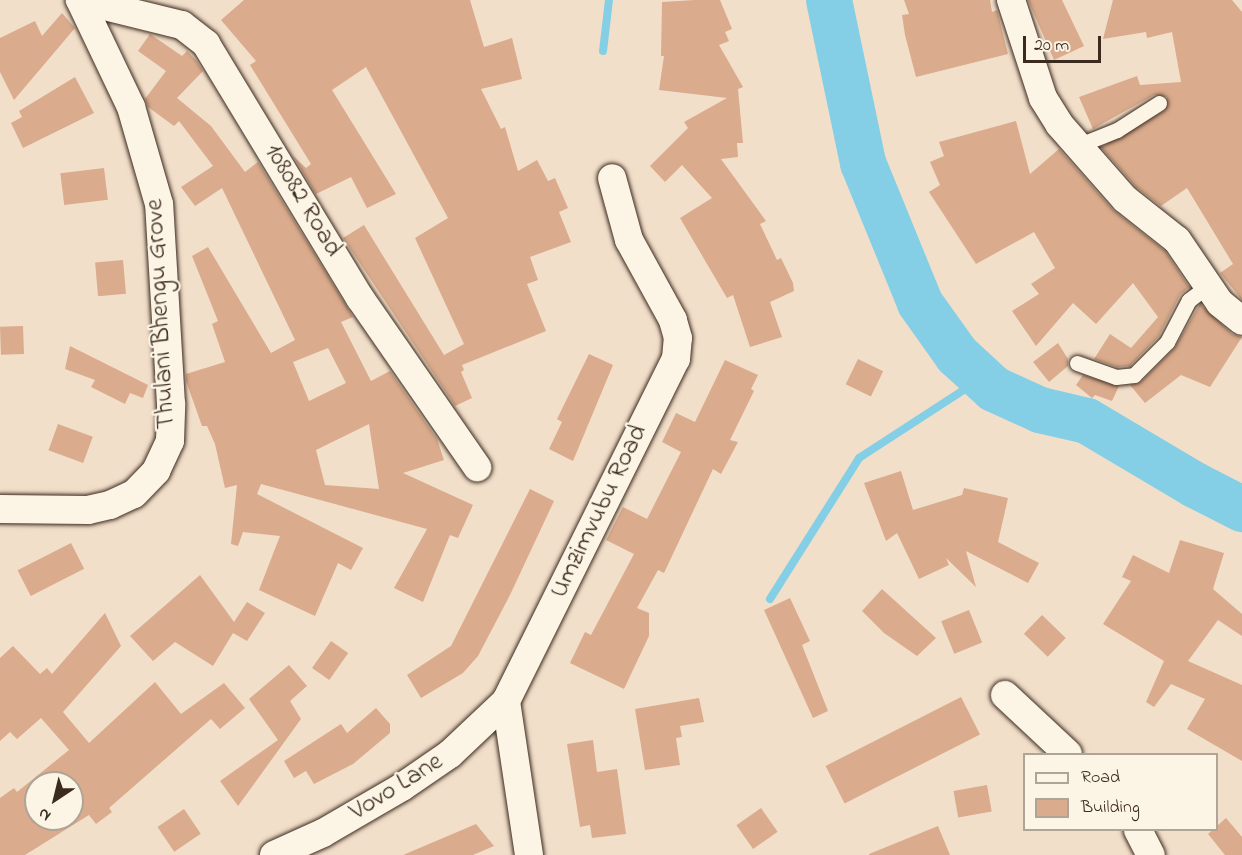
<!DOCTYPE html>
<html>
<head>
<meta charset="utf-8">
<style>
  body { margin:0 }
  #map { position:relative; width:1242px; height:855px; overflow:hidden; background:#f2dfca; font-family:"Indie Flower",sans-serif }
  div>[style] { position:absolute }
  .stream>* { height:8px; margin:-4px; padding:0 4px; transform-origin:4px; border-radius:4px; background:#84cfe5 }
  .river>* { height:46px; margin:-23px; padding:0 23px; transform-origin:23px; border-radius:23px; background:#84cfe5 }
  .building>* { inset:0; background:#daab8c; transform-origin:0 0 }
  .roads { filter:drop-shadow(0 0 2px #3b2a1e) drop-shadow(0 0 2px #3b2a1e) }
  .service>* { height:15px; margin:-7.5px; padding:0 7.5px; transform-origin:7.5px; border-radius:7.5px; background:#fcf5e5 }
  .minor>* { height:28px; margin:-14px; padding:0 14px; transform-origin:14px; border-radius:14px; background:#fcf5e5 }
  span { translate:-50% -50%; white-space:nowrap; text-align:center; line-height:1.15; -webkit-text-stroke:4.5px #fcf5e5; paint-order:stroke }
  .street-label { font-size:26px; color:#3b2a1e }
  .legend { position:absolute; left:1023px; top:753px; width:195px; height:78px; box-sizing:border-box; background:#fcf5e5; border:2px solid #afa495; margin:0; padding:8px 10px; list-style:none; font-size:18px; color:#3b2a1e }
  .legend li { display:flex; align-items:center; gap:12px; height:30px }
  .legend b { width:30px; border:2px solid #afa495 }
  .north { position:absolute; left:24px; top:771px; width:60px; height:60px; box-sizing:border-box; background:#fcf5e5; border:2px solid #afa495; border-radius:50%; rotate:215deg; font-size:16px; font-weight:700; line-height:24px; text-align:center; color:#3b2a1e }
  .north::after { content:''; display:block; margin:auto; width:21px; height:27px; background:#3b2a1e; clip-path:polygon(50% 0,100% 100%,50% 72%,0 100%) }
  .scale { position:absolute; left:1023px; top:36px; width:78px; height:27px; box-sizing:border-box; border:3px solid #3b2a1e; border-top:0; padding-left:8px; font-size:18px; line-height:21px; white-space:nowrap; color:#3b2a1e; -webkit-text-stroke:4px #fcf5e5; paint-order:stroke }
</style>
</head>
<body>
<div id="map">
  <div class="stream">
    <i style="left:603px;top:51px;width:51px;rotate:-83.3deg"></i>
    <i style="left:770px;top:599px;width:167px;rotate:-57.7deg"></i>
    <i style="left:859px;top:458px;width:147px;rotate:-33deg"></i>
  </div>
  <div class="river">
    <i style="left:829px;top:0;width:167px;rotate:78.2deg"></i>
    <i style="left:863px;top:163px;width:151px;rotate:67.8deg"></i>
    <i style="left:920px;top:303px;width:64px;rotate:54.6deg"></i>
    <i style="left:957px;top:355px;width:50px;rotate:42.6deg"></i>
    <i style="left:994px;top:389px;width:51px;rotate:24.5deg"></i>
    <i style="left:1040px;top:410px;width:48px;rotate:13.2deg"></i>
    <i style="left:1087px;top:421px;width:126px;rotate:30.7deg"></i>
    <i style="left:1195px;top:485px;width:53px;rotate:27.1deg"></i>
  </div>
  <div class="building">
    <i style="clip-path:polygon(244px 0,470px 0,484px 47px,512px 38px,522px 79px,481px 89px,501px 129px,505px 127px,518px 171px,537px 160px,548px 181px,555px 178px,568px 208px,559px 212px,571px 242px,530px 257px,538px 280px,527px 284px,546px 331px,462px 365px,464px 370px,461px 372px,472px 398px,455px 406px,343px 238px,364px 225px,444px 355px,464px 344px,415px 238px,448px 218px,366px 67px,332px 90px,396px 194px,367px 208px,351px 177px,316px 194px,293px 156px,306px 168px,311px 164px,250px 65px,256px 61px,221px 20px)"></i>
    <i style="clip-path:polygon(695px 0,720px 0,732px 29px,725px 32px,729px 41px,719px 45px,743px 87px,738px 89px,743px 143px,737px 143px,738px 157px,721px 159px,766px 221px,760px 224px,777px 260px,781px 258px,793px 283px,794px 291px,770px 302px,782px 337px,750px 347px,733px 295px,727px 298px,680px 218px,712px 198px,682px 165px,665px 182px,650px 166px,688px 128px,684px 122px,727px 98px,659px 90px,664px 56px,661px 56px,662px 2px)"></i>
    <i style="clip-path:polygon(904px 0,990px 0,992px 12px,997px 10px,1008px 54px,916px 77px,905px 35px,902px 15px,909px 14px)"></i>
    <i style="clip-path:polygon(1028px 0,1062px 0,1084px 46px,1054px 60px)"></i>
    <i style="clip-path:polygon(1113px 0,1232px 0,1242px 12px,1242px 300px,1220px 273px,1233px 264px,1187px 188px,1161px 206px,1136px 187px,1101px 147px,1164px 111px,1167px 97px,1154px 95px,1093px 129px,1079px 97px,1137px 76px,1140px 85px,1181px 82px,1172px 32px,1147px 38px,1146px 32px,1103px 39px)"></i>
    <i style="clip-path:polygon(62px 13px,75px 28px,14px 100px,0 72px,0 38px,35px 21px,42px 36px)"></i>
    <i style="clip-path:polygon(evenodd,150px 34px,182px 56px,187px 51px,196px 60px,203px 71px,177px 98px,211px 126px,245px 172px,258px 162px,353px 317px,341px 322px,371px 381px,390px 371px,437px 439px,444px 460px,403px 473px,473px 505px,458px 538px,450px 535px,423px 602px,394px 588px,427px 529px,261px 484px,257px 494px,363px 548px,351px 570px,338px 563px,315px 616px,259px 590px,280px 536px,243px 532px,238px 546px,231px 544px,237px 485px,225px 488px,215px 444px,207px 426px,202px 426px,186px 381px,186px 374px,225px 362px,212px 324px,218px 321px,192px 256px,208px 247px,271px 353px,295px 340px,222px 188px,195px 206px,181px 187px,213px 166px,179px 121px,174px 126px,148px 107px,145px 99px,166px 71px,138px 51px,150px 34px,328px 348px,346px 383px,309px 401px,293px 362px,328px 348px,150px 34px,369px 424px,379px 489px,325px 485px,316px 450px,369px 424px)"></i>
    <i style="clip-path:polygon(75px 77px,94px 113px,23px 148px,11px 123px,22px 117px,19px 111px)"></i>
    <i style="clip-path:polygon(1016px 121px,1030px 174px,1059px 149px,1113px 210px,1165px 251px,1189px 287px,1180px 295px,1159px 336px,1130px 366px,1117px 367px,1094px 359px,1110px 334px,1131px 348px,1158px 317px,1133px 283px,1096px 324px,1073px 303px,1036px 346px,1012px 311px,1039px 294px,1031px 284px,1055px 268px,1034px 232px,976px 264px,929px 192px,940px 185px,930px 162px,944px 156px,939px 142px)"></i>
    <i style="left:104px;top:168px;width:32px;height:44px;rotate:83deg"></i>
    <i style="left:123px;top:260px;width:34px;height:28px;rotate:85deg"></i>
    <i style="clip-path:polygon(1200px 304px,1232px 334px,1242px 337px,1210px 387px,1181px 375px,1145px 403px,1130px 385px,1141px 382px,1174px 349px)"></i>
    <i style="left:23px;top:326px;width:28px;height:23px;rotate:88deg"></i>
    <i style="clip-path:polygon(1058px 343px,1068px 359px,1068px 366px,1049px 382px,1033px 362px)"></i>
    <i style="clip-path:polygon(70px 346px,148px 385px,143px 398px,130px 393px,125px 404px,91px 387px,95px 380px,65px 369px)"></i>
    <i style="clip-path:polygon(589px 354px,613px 365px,573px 461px,549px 449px,562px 422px,557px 419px)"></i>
    <i style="left:858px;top:359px;width:28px;height:28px;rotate:26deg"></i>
    <i style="clip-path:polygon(725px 360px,758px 375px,751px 389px,754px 391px,730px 440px,738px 442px,721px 474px,713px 469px,664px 573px,658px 570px,637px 608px,649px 613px,649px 636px,624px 689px,570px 663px,585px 632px,591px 635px,634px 554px,606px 540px,623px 507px,647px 519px,681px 452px,662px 442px,676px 413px,695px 422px)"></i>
    <i style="clip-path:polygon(1083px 375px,1119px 386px,1112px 401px,1095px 395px,1092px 398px,1076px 385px)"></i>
    <i style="left:58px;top:424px;width:37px;height:28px;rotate:20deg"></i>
    <i style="clip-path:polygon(901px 471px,913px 510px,962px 495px,964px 488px,1008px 498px,998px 542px,1039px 563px,1028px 583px,966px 551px,976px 587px,946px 558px,949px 565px,919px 579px,897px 533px,886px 541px,864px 483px)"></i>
    <i style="clip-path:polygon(530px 489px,554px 501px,510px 595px,478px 656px,463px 673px,421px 698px,407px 675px,451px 646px)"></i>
    <i style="clip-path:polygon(1180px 540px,1224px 553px,1213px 589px,1242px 614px,1242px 636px,1218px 620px,1188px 661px,1242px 685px,1242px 761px,1187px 729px,1205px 699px,1171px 684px,1154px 707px,1146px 702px,1164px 661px,1103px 624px,1131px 581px,1122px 577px,1133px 555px,1169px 573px)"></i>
    <i style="left:71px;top:543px;width:29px;height:60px;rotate:63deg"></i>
    <i style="clip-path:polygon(200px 575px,234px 622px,247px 602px,265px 613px,247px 641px,233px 633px,213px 666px,175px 642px,153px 661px,130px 636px)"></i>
    <i style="clip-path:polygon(882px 589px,936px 638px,917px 656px,884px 633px,862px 611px)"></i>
    <i style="clip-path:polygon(790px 598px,810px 641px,802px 645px,828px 711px,813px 718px,764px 610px)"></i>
    <i style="left:969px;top:610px;width:35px;height:30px;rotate:68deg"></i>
    <i style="clip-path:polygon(evenodd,105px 613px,121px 646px,63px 712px,89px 743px,155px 682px,181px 714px,224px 683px,245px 708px,220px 729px,211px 719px,109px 808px,112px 812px,96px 824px,89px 815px,25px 855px,0 855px,0 798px,14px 788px,17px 792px,69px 750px,41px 718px,17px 739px,10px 732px,0 741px,0 658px,13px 646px,40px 674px,47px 668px,52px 674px,105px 613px,36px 783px,72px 783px,72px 819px,36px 819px,36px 783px)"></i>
    <i style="left:1042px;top:615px;width:33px;height:26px;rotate:44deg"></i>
    <i style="left:331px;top:641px;width:21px;height:33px;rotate:35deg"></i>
    <i style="clip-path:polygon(289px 665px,307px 686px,290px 701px,301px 719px,238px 806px,220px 781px,278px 740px,249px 699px)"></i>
    <i style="left:961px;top:697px;width:42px;height:152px;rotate:63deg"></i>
    <i style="clip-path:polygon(699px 698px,704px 722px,680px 726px,682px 737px,676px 738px,680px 765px,645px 770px,635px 709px)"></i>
    <i style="clip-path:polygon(376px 708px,390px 724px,390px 733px,353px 764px,314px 784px,306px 771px,294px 778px,284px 761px,341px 724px,347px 733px)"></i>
    <i style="clip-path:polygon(593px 740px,597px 772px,617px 769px,626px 834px,592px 838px,590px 825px,580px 827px,567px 744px)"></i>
    <i style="left:987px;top:785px;width:27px;height:34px;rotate:80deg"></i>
    <i style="left:761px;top:808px;width:29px;height:30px;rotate:55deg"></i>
    <i style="left:184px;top:809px;width:30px;height:32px;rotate:56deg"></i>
    <i style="clip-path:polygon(1226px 818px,1242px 837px,1242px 855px,1225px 855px,1208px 834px)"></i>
    <i style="clip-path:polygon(476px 824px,494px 846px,473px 855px,403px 855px)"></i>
    <i style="clip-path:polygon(938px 826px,950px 855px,869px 855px,869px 854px)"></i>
  </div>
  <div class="roads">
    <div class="service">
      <i style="left:1077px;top:146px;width:43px;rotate:-21.8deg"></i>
      <i style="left:1117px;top:130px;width:50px;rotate:-32.7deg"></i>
      <i style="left:1077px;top:363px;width:41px;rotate:19.7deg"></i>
      <i style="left:1116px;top:377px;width:18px;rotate:-6deg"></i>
      <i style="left:1134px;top:375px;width:47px;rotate:-45deg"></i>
      <i style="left:1167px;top:342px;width:47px;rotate:-62.4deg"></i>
      <i style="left:1189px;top:300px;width:25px;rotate:-37deg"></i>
    </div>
    <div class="minor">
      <i style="left:80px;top:0;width:105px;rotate:13.8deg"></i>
      <i style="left:182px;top:25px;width:31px;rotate:38deg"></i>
      <i style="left:206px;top:44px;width:297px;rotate:58.8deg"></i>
      <i style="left:360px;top:298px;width:206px;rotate:55.3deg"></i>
      <i style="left:1011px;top:0;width:103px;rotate:71.9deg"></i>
      <i style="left:1043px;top:98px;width:31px;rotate:58deg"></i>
      <i style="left:1059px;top:124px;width:100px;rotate:48.7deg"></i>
      <i style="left:1125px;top:199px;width:66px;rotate:38.3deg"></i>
      <i style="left:1177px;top:240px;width:76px;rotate:55.7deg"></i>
      <i style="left:1220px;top:303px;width:28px;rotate:39deg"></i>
      <i style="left:0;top:509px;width:88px;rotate:0.7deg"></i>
      <i style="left:88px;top:510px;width:23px;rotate:-13deg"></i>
      <i style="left:110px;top:505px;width:26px;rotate:-25deg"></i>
      <i style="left:134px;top:494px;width:32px;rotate:-46deg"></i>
      <i style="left:156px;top:471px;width:33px;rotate:-65deg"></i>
      <i style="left:170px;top:441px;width:37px;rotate:-88deg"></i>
      <i style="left:171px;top:404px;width:200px;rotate:-93.4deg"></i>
      <i style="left:159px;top:204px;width:101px;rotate:-106.1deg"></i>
      <i style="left:131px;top:107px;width:119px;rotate:-115.5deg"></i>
      <i style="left:1005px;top:695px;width:86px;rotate:43.1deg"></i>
      <i style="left:1138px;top:830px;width:28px;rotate:63deg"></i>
      <i style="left:274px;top:855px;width:54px;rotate:-24.2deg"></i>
      <i style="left:323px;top:833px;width:91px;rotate:-30.2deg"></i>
      <i style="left:402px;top:787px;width:58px;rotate:-34.5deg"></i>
      <i style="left:450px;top:754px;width:77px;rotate:-43.4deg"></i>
      <i style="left:529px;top:855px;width:156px;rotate:-98.5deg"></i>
      <i style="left:506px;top:701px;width:382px;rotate:-63.6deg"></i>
      <i style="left:676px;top:359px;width:21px;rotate:-85deg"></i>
      <i style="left:678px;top:338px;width:19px;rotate:-106deg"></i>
      <i style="left:673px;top:320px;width:91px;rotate:-118.8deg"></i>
      <i style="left:629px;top:240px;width:64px;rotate:-105.3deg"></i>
    </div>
  </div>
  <div class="street-label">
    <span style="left:302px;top:201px;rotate:59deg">108082 Road</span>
    <span style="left:162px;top:314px;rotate:-93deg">Thulani Bhengu Grove</span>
    <span style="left:600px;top:512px;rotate:-64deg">Umzimvubu Road</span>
    <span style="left:397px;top:788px;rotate:-32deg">Vovo Lane</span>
  </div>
  <ul class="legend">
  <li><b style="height:8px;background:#fcf5e5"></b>Road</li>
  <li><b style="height:16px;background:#daab8c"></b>Building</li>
  </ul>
  <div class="north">N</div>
  <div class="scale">20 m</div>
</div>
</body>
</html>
